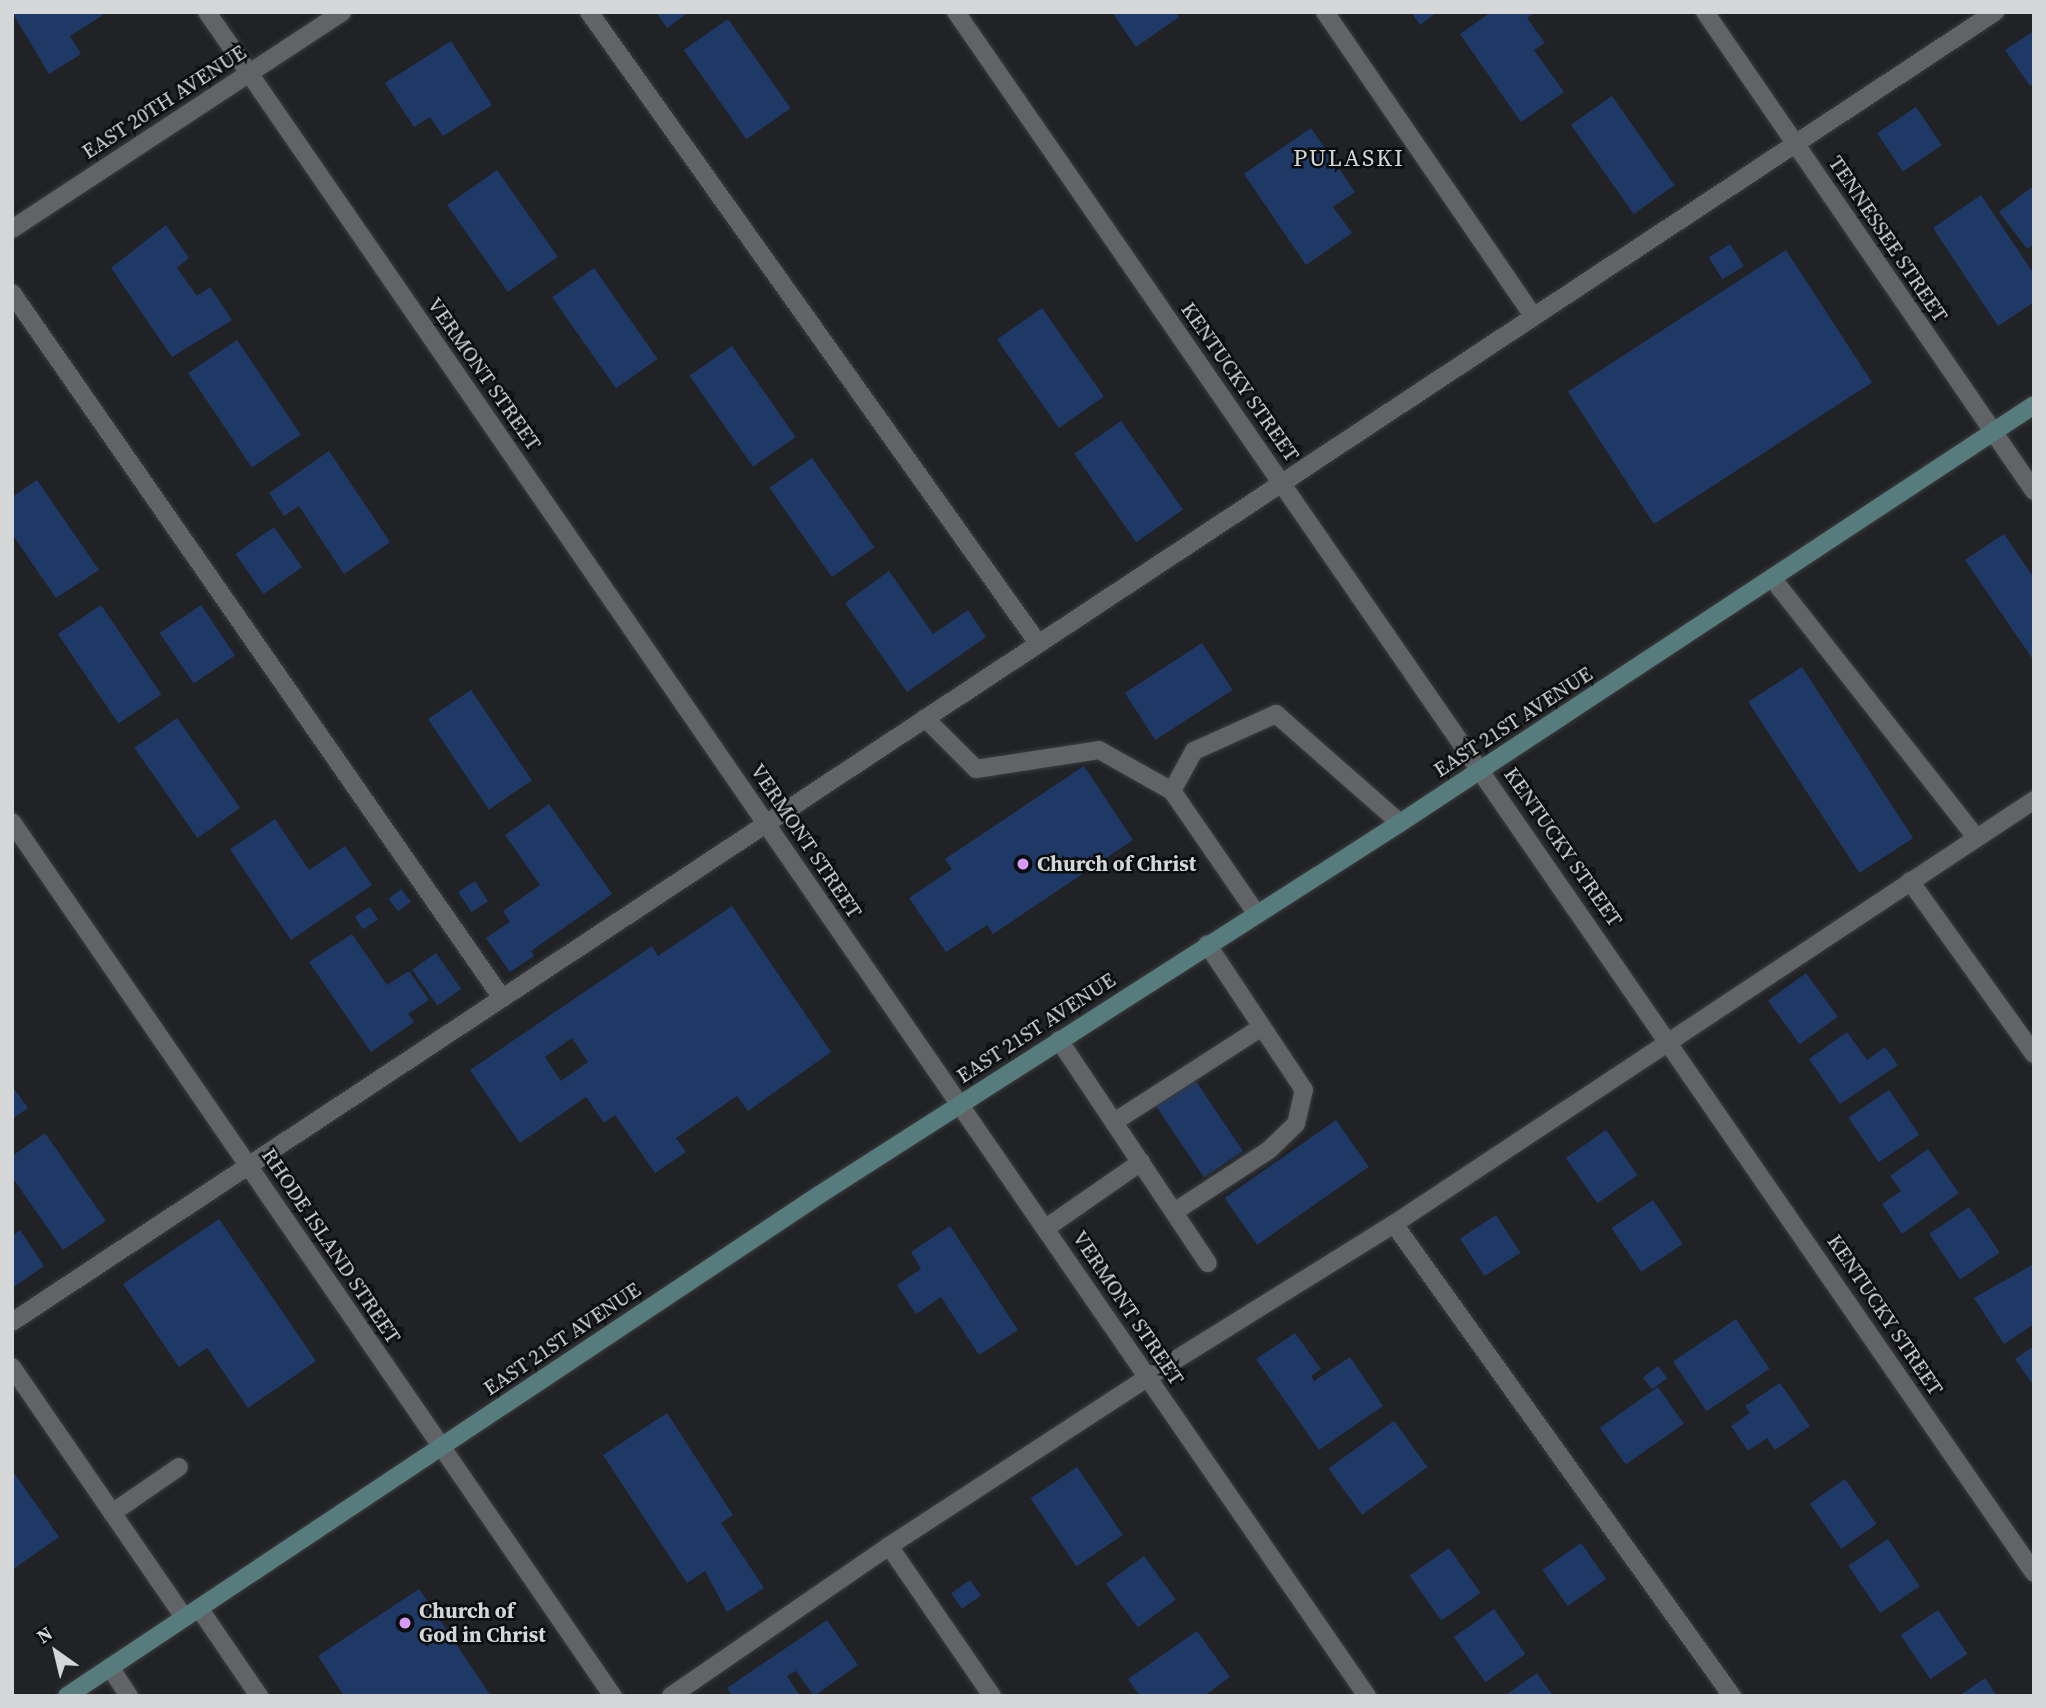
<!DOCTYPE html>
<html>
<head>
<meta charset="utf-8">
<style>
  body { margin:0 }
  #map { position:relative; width:2046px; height:1708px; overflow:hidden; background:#212225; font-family:"Source Serif 4",serif }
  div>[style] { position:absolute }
  .building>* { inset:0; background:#1f3966; transform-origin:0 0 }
  .roads { filter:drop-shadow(0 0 2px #3b3c3e) drop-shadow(0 0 2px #3b3c3e) }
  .lane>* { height:18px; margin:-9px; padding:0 9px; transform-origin:9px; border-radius:9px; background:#616366 }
  .street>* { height:18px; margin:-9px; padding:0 9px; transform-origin:9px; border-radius:9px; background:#616366 }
  .secondary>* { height:18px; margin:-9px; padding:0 9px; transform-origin:9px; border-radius:9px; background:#577c7d }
  .dots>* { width:19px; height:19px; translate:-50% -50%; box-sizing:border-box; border:4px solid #0b0c0d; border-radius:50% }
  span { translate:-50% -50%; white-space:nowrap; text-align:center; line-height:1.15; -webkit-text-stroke:5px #0b0c0d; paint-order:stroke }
  .street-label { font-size:21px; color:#d5d6d8 }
  .poi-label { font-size:21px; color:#d5d6d8; font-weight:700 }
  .left { translate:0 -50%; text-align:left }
  .quarter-label { font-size:24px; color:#d5d6d8; letter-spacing:2px }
  .frame { position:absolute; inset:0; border:14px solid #d5d6d8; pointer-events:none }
  .north { position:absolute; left:21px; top:1617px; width:70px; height:70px; -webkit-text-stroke:5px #0b0c0d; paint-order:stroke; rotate:326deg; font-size:19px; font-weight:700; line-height:28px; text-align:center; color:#d5d6d8 }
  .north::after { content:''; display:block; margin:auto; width:24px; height:32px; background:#d5d6d8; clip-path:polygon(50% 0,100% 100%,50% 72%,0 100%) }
</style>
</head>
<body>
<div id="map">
  <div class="building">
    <i style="clip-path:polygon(12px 12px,102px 12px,103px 15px,70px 36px,81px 54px,49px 74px)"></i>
    <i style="clip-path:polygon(656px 12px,689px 12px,667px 28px)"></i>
    <i style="clip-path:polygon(1112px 12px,1176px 12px,1179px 17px,1136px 47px)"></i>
    <i style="clip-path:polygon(1411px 12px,1437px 12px,1420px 25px)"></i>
    <i style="clip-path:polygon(1491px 12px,1536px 12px,1527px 18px,1545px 43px,1534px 50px,1564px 92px,1521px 122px,1460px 34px)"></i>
    <i style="left:728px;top:19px;width:109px;height:54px;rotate:55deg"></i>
    <i style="clip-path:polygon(2034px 31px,2034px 84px,2030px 86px,2005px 50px)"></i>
    <i style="clip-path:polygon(451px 41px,492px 105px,443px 136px,430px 117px,414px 127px,385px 83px)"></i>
    <i style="left:1612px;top:96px;width:109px;height:50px;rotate:55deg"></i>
    <i style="left:1916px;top:107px;width:46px;height:47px;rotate:56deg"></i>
    <i style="clip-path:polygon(1311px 128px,1355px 192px,1333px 207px,1352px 233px,1306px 265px,1244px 174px)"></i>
    <i style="left:497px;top:170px;width:106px;height:61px;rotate:55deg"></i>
    <i style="clip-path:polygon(2032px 187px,2034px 244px,2027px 249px,1999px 212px)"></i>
    <i style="clip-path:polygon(1981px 195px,2034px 274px,2034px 302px,1998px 326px,1933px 228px)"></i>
    <i style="clip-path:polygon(166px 225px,189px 258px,177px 268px,197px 296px,210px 287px,232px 320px,172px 357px,111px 268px)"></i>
    <i style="left:1730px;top:244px;width:26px;height:25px;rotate:58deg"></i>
    <i style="left:1786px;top:250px;width:158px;height:260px;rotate:57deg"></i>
    <i style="left:594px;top:268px;width:111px;height:51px;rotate:55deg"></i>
    <i style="left:1042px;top:308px;width:108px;height:55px;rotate:55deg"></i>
    <i style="left:237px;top:340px;width:114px;height:59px;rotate:56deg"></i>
    <i style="left:732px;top:346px;width:111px;height:52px;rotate:55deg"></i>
    <i style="left:1121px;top:421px;width:108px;height:57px;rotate:55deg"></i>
    <i style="clip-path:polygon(329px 451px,390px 542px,344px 574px,299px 506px,284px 516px,269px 493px)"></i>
    <i style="left:812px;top:458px;width:109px;height:52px;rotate:55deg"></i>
    <i style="clip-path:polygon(37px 480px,99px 570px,56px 598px,12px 534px,12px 497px)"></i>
    <i style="left:274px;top:527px;width:49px;height:47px;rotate:55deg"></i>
    <i style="clip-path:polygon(2004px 534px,2034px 578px,2034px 661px,1965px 560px)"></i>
    <i style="clip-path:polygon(889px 571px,933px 634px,968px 610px,986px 637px,907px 692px,845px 603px)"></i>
    <i style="left:101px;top:605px;width:108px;height:52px;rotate:56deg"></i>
    <i style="left:201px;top:605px;width:61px;height:50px;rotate:56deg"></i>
    <i style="left:1202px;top:643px;width:56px;height:92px;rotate:57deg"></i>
    <i style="left:1802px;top:667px;width:204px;height:64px;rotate:57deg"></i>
    <i style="left:471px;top:690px;width:109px;height:52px;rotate:56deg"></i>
    <i style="left:177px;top:718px;width:110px;height:52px;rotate:55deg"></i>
    <i style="clip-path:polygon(1084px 766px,1133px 840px,993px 934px,987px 925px,946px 952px,909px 898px,952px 869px,945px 859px)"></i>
    <i style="clip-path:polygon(549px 804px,612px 894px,531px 951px,534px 956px,510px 972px,486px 938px,510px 922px,503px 911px,540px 885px,505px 835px)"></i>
    <i style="clip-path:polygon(275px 819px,309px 870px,345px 846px,372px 885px,291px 940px,230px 849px)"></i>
    <i style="left:475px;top:881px;width:24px;height:20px;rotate:57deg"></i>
    <i style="left:401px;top:889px;width:16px;height:16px;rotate:52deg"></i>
    <i style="clip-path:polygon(evenodd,732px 906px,831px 1052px,748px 1111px,737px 1096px,676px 1138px,686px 1152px,655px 1173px,615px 1115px,604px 1123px,586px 1097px,520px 1143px,470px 1070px,652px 946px,658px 956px,732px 906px,572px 1038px,588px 1062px,561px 1081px,545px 1057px,572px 1038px)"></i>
    <i style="left:370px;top:907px;width:15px;height:18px;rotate:58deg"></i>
    <i style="clip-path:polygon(352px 934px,387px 985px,409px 971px,429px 1000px,408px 1014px,414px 1022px,371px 1052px,309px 962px)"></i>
    <i style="left:436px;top:953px;width:44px;height:29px;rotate:55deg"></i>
    <i style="left:1806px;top:973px;width:54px;height:47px;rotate:54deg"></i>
    <i style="clip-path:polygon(1847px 1032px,1867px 1060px,1885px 1047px,1898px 1065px,1840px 1104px,1809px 1059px)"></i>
    <i style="left:1191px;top:1074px;width:93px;height:47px;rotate:56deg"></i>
    <i style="clip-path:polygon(12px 1086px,28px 1108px,12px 1119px)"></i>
    <i style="left:1889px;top:1090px;width:54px;height:49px;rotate:56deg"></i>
    <i style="left:1336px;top:1120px;width:57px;height:136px;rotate:55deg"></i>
    <i style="left:1606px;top:1130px;width:55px;height:49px;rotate:55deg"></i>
    <i style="clip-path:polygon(45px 1133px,106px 1221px,63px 1250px,12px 1177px,12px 1156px)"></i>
    <i style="clip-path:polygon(1928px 1149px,1959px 1193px,1902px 1234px,1882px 1204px,1901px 1191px,1890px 1176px)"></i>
    <i style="left:1653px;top:1200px;width:53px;height:50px;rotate:56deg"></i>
    <i style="left:1969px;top:1207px;width:55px;height:48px;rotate:56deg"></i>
    <i style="left:1496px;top:1215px;width:45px;height:43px;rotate:57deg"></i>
    <i style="clip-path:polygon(219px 1219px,316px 1361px,248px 1408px,207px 1348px,179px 1367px,123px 1284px)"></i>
    <i style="clip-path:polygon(950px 1226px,1018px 1330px,979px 1355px,941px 1297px,916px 1314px,897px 1285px,921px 1269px,911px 1252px)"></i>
    <i style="clip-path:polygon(20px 1230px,44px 1266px,12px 1288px,12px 1236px)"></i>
    <i style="clip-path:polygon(2032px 1265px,2034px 1324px,2004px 1344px,1974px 1298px)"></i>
    <i style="left:1736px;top:1319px;width:60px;height:76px;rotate:56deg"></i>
    <i style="clip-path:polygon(1295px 1333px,1321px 1369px,1311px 1376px,1314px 1381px,1350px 1357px,1383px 1406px,1319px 1450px,1256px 1359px)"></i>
    <i style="clip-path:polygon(2034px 1346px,2034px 1386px,2015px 1359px)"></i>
    <i style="left:1658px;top:1366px;width:15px;height:19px;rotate:53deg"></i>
    <i style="clip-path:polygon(1780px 1383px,1810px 1426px,1775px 1450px,1767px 1438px,1748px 1451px,1731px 1426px,1750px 1413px,1745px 1406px)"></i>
    <i style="left:1658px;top:1387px;width:45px;height:71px;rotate:55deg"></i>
    <i style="clip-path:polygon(667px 1413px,733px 1515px,721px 1523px,764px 1588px,727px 1612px,705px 1571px,687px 1583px,603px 1455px)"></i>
    <i style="left:1394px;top:1421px;width:57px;height:81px;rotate:54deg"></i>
    <i style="left:1077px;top:1467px;width:82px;height:56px;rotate:56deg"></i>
    <i style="clip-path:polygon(12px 1470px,59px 1537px,12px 1570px)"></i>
    <i style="left:1845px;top:1479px;width:55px;height:43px;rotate:55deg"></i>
    <i style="left:1888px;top:1539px;width:57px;height:48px;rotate:56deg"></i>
    <i style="left:1581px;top:1543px;width:44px;height:47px;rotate:55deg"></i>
    <i style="left:1449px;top:1548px;width:55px;height:48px;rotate:55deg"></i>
    <i style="left:1144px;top:1556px;width:54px;height:47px;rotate:54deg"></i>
    <i style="left:970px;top:1580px;width:19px;height:23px;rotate:55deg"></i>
    <i style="clip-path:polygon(419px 1589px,491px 1696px,344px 1696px,318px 1656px)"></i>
    <i style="left:1494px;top:1609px;width:55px;height:49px;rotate:55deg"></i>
    <i style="left:1938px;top:1610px;width:53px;height:45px;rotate:56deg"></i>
    <i style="clip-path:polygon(827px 1620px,858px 1665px,814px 1696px,796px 1671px,787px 1676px,800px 1696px,732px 1696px,727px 1688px)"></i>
    <i style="clip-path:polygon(1197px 1631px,1230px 1677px,1204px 1696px,1140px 1696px,1128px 1679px)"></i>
    <i style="clip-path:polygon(1537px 1673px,1553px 1696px,1504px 1696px)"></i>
    <i style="clip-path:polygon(1985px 1678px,1997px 1696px,1959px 1696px)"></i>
  </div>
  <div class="roads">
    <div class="lane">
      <i style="left:589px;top:12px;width:774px;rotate:54.57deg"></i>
      <i style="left:1325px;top:12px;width:368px;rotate:55.6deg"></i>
      <i style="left:12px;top:293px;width:859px;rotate:55.2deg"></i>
      <i style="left:1772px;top:578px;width:330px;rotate:51.8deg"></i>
      <i style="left:925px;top:718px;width:72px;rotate:45deg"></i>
      <i style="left:976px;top:769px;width:124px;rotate:-8.8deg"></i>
      <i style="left:1099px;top:750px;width:84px;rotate:29.3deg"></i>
      <i style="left:1910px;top:881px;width:213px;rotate:54.4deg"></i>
      <i style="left:1256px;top:913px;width:148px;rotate:-124.5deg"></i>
      <i style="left:1172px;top:791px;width:46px;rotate:-61.2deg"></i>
      <i style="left:1194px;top:751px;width:90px;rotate:-24.3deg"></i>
      <i style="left:1276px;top:714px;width:165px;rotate:41.3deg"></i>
      <i style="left:1059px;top:1040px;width:268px;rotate:56.3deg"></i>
      <i style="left:1114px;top:1122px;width:176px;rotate:-32.7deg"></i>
      <i style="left:1174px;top:1212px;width:113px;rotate:-33.1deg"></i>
      <i style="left:1269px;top:1150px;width:37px;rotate:-44deg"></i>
      <i style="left:1296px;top:1124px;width:35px;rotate:-77deg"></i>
      <i style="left:1304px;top:1090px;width:175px;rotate:-123.6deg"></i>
      <i style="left:1394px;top:1224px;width:581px;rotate:54.39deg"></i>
      <i style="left:1046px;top:1228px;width:116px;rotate:-34.8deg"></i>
      <i style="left:12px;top:1322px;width:2377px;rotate:-33.45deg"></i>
      <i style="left:12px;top:1367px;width:303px;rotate:55.5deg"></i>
      <i style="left:112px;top:1513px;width:81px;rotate:-34.5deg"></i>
      <i style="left:889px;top:1546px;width:182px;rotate:55.5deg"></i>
      <i style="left:199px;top:1608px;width:107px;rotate:55.7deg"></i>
      <i style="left:110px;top:1667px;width:35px;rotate:57deg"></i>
      <i style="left:671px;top:1696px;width:265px;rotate:-34.5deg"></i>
      <i style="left:889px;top:1546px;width:309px;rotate:-33.1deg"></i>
      <i style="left:1148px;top:1377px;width:290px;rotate:-31.9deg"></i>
      <i style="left:1394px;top:1224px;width:768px;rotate:-33.52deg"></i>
    </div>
    <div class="street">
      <i style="left:207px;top:12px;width:2045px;rotate:55.44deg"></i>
      <i style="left:956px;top:12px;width:1897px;rotate:55.37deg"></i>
      <i style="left:1705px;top:12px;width:581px;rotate:55.52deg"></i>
      <i style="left:12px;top:229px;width:395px;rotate:-33.3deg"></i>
      <i style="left:12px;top:822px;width:1061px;rotate:55.49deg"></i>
    </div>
    <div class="secondary">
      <i style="left:67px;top:1696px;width:904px;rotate:-33.67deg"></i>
      <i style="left:819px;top:1195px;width:690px;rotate:-32.63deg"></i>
      <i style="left:1400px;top:823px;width:759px;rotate:-33.4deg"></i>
    </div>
  </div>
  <div class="dots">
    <i style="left:1023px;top:864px;background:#d89af8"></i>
    <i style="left:405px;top:1623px;background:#d89af8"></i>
  </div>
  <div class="street-label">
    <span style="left:164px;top:102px;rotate:-33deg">EAST 20TH AVENUE</span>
    <span style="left:1888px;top:239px;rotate:56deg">TENNESSEE STREET</span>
    <span style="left:484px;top:374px;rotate:55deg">VERMONT STREET</span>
    <span style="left:1240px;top:382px;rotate:55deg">KENTUCKY STREET</span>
    <span style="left:1513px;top:722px;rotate:-33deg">EAST 21ST AVENUE</span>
    <span style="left:806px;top:841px;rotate:56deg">VERMONT STREET</span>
    <span style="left:1563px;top:847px;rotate:55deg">KENTUCKY STREET</span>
    <span style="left:1036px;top:1028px;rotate:-33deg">EAST 21ST AVENUE</span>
    <span style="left:331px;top:1246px;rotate:56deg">RHODE ISLAND STREET</span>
    <span style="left:1128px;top:1308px;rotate:56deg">VERMONT STREET</span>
    <span style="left:1885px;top:1315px;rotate:56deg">KENTUCKY STREET</span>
    <span style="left:562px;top:1339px;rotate:-34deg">EAST 21ST AVENUE</span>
  </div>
  <div class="poi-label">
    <span class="left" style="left:1037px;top:864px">Church of Christ</span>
    <span class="left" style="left:419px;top:1623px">Church of<br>God in Christ</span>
  </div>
  <div class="quarter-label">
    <span style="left:1349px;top:158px">PULASKI</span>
  </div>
  <div class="frame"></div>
  <div class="north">N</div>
</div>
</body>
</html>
